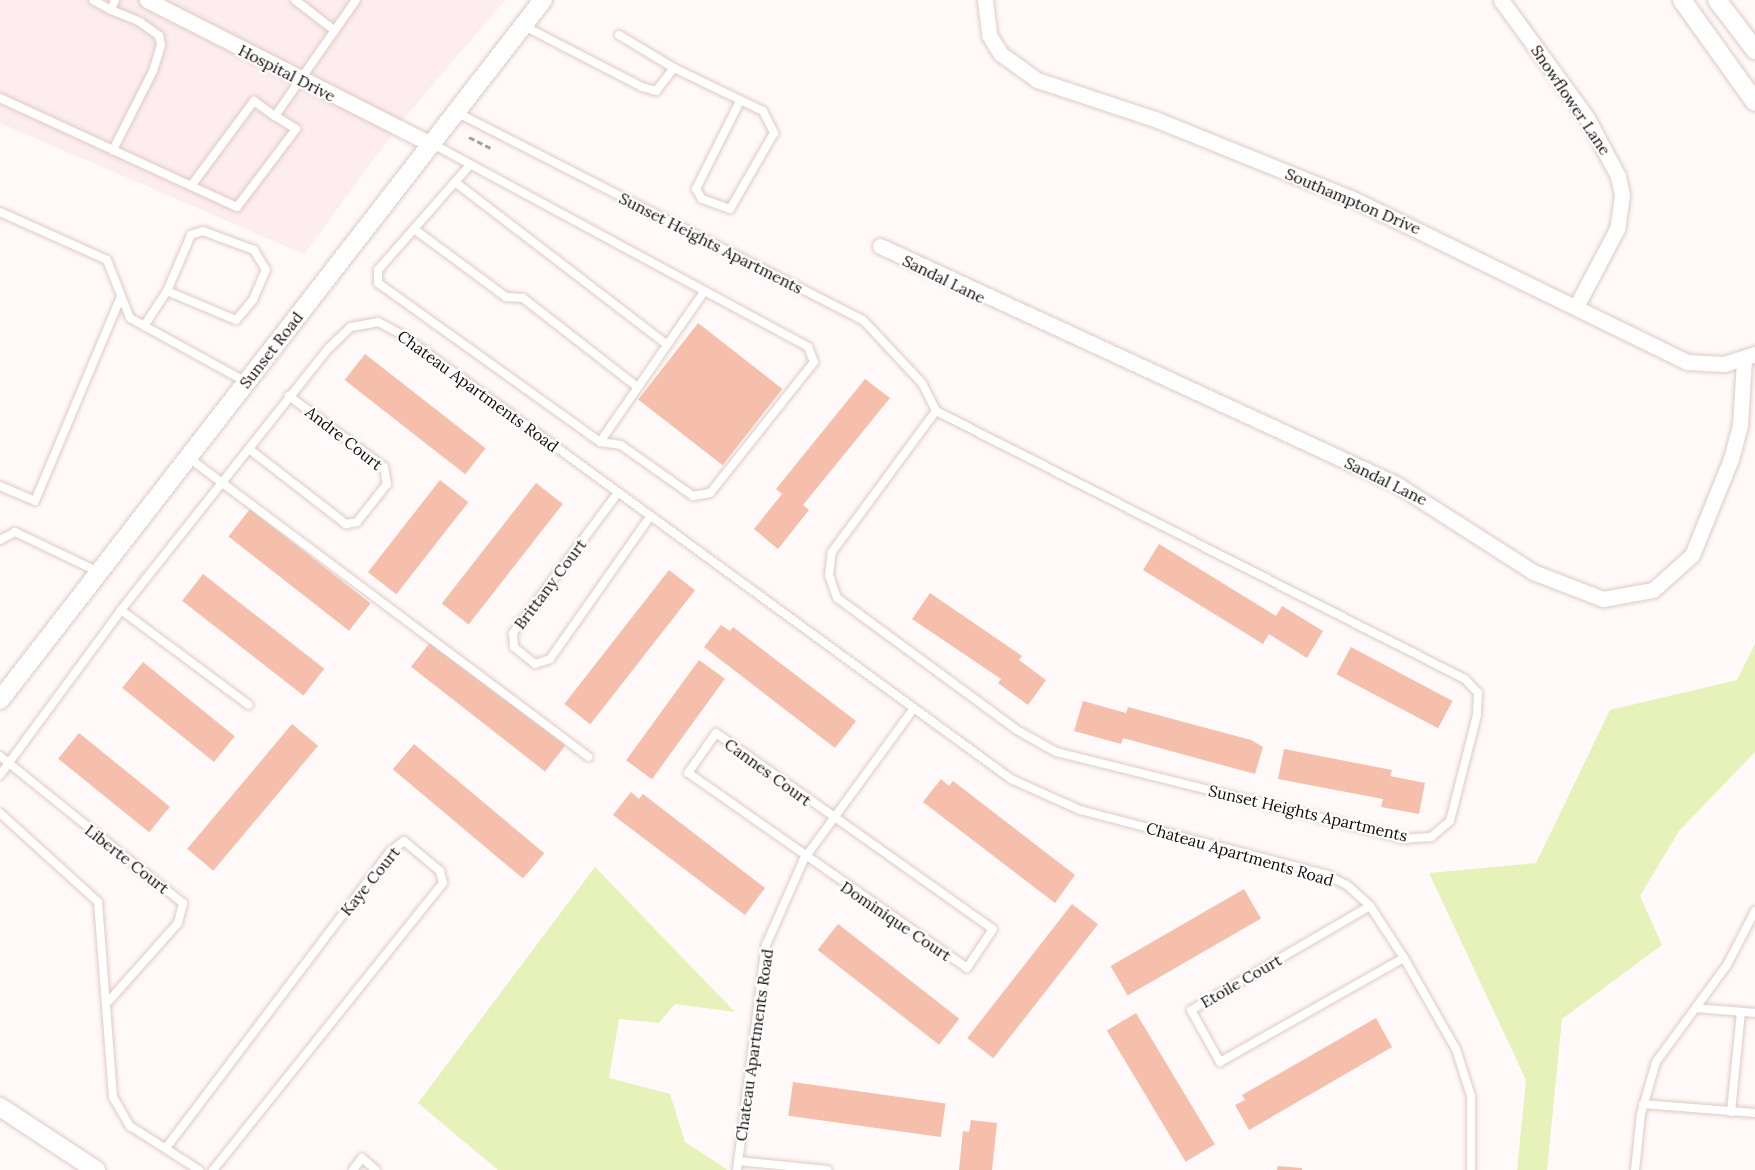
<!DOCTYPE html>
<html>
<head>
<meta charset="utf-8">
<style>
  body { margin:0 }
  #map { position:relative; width:1755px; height:1170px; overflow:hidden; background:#fffaf9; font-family:Lora,serif }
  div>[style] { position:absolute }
  .medical>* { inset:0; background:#fdedee }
  .green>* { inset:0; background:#e7f2ba }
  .building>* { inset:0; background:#f5bfab; transform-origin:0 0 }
  .path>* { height:3px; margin-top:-1.5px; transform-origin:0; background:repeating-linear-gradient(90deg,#a39e9c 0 6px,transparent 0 9px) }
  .roads { filter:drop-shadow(0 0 2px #dfcac3) drop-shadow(0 0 2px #dfcac3) }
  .service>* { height:8px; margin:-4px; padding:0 4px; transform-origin:4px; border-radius:4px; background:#fff }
  .minor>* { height:15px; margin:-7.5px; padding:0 7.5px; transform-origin:7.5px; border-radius:7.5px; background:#fff }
  .tertiary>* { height:18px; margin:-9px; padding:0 9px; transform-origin:9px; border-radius:9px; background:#fff }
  span { translate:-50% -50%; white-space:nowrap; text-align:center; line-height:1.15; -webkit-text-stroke:4.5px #fff; paint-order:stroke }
  .street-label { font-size:16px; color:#120c09 }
</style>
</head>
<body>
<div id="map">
  <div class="medical">
    <i style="clip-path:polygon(0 0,505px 0,405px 117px,304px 254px,0 123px)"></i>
  </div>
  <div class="green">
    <i style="clip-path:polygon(1755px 644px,1755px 752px,1679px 831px,1640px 896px,1662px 945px,1562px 1019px,1547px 1170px,1517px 1170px,1526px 1080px,1429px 873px,1536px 863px,1610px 710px,1737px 680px)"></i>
    <i style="clip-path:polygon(595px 867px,735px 1012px,675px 1004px,659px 1023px,619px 1019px,609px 1078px,670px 1094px,685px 1142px,728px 1170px,498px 1170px,418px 1103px)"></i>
  </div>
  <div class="building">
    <i style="left:698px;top:323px;width:107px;height:97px;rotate:38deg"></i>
    <i style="left:365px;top:354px;width:153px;height:33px;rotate:38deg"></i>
    <i style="clip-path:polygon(865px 379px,890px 398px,803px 505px,809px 510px,778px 549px,754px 529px,782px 494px,776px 489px)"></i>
    <i style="left:440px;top:480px;width:36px;height:117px;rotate:38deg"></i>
    <i style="left:536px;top:483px;width:34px;height:153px;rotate:38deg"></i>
    <i style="left:250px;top:509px;width:153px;height:35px;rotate:38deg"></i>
    <i style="clip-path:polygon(1159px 544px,1276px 616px,1282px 606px,1323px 631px,1307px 658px,1269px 634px,1263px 644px,1143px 570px)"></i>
    <i style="left:669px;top:570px;width:33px;height:170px;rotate:38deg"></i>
    <i style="left:203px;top:574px;width:154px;height:34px;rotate:38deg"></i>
    <i style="clip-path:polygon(930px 593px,1022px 656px,1019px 660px,1046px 680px,1028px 705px,998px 683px,1001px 679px,912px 619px)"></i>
    <i style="clip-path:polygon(721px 625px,730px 631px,733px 627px,856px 721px,835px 748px,704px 647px)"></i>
    <i style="left:432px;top:640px;width:170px;height:34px;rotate:38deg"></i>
    <i style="left:1351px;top:647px;width:115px;height:31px;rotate:28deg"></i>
    <i style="left:699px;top:660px;width:32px;height:124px;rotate:36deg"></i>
    <i style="left:143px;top:662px;width:118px;height:33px;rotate:39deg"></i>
    <i style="clip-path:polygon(1083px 701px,1126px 713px,1128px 707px,1251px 740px,1263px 747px,1255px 774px,1123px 738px,1121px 744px,1074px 731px)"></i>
    <i style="left:292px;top:724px;width:34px;height:163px;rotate:40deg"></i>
    <i style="left:79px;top:733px;width:117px;height:33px;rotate:39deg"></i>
    <i style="left:414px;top:744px;width:170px;height:33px;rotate:40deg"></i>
    <i style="clip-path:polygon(1284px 749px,1392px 770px,1390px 776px,1425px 783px,1419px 814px,1381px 807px,1383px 799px,1278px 779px)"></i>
    <i style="clip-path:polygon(941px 779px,949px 786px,953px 781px,1075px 875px,1055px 903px,923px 802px)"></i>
    <i style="clip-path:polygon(631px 792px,639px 799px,643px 794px,765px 888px,745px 915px,613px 815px)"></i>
    <i style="left:1244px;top:889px;width:34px;height:154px;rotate:60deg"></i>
    <i style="left:1072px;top:904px;width:33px;height:170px;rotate:38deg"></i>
    <i style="left:838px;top:924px;width:154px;height:33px;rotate:38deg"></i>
    <i style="left:1136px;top:1013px;width:153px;height:34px;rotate:59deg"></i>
    <i style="clip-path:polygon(1376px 1018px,1392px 1047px,1249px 1130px,1235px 1105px,1245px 1100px,1242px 1095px)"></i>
    <i style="left:793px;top:1082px;width:154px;height:34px;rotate:8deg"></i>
    <i style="clip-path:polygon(971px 1120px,997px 1123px,992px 1170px,959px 1170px,963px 1131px,969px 1132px)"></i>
    <i style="clip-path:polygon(1278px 1166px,1302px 1168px,1302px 1170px,1277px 1170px)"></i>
  </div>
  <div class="path">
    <i style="left:469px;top:137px;width:25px;rotate:27deg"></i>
  </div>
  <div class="roads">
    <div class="service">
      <i style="left:93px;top:0;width:21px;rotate:29deg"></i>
      <i style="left:111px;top:10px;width:11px;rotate:-68deg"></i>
      <i style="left:295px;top:0;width:49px;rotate:37.6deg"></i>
      <i style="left:111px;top:10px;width:31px;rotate:22deg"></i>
      <i style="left:140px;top:22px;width:24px;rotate:36deg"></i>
      <i style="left:159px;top:36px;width:9px;rotate:77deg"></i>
      <i style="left:161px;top:45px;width:27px;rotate:107deg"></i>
      <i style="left:153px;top:71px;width:89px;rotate:116.9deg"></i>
      <i style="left:524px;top:26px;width:133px;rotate:27.3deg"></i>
      <i style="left:642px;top:87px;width:15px;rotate:16deg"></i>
      <i style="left:656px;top:91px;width:29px;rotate:-52deg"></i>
      <i style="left:674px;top:68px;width:99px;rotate:25.8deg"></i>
      <i style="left:763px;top:111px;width:25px;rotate:63deg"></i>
      <i style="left:774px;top:133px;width:88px;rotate:120.1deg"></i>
      <i style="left:730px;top:209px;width:30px;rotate:-160deg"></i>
      <i style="left:702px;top:199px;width:12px;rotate:-121deg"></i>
      <i style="left:696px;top:189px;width:96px;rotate:-63.4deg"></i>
      <i style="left:619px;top:35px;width:64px;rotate:31deg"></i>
      <i style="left:0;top:98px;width:261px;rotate:24.7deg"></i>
      <i style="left:237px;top:207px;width:98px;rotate:-52.9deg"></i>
      <i style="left:296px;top:129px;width:25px;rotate:-148deg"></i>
      <i style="left:275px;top:116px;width:141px;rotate:-55.1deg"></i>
      <i style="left:456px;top:112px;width:457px;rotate:27.1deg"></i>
      <i style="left:863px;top:320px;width:86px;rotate:46.9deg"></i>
      <i style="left:922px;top:383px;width:31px;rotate:63deg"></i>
      <i style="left:936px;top:411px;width:593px;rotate:26.87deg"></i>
      <i style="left:1465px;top:679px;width:19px;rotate:47deg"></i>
      <i style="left:1478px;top:693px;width:22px;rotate:93deg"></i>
      <i style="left:1477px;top:715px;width:109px;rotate:104.3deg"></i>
      <i style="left:1450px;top:821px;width:25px;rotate:140deg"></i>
      <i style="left:1431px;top:837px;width:26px;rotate:176deg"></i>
      <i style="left:1405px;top:839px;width:360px;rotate:-166deg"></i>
      <i style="left:1056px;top:752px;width:45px;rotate:-150.6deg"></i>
      <i style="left:1017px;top:730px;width:223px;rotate:-143.7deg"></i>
      <i style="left:837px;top:598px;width:24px;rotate:-109deg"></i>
      <i style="left:829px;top:575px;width:23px;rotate:-83deg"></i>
      <i style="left:832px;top:552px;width:175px;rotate:-53.6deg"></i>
      <i style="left:431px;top:143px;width:429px;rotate:28.4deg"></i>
      <i style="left:808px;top:347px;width:16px;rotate:68deg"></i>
      <i style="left:814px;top:362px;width:167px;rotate:128.4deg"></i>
      <i style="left:710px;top:493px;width:17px;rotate:170deg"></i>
      <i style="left:693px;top:496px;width:88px;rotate:-144.7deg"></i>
      <i style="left:621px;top:445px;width:21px;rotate:-172deg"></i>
      <i style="left:600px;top:442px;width:273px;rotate:-144.4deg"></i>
      <i style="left:378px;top:283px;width:13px;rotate:-90deg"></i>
      <i style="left:378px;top:270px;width:140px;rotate:-48.8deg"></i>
      <i style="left:455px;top:182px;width:266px;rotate:37.5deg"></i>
      <i style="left:191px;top:186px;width:106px;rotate:-53.5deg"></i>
      <i style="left:254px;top:101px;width:26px;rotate:36deg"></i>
      <i style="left:0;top:212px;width:117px;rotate:24.2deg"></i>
      <i style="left:107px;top:260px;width:62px;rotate:68.4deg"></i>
      <i style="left:130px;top:318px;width:132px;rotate:28.9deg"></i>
      <i style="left:414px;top:229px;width:114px;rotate:36.5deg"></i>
      <i style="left:506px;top:297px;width:17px;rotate:3deg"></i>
      <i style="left:523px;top:298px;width:143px;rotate:37.9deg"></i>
      <i style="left:144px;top:326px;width:42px;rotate:-56.7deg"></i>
      <i style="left:167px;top:291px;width:75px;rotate:22.8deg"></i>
      <i style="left:236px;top:320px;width:26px;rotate:-50deg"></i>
      <i style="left:253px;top:300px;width:33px;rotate:-67deg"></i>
      <i style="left:266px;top:270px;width:23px;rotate:-121deg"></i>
      <i style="left:254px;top:250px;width:54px;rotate:-159.6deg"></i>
      <i style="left:203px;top:231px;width:13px;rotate:162deg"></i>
      <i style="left:191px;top:235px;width:61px;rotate:113.2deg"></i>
      <i style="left:600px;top:442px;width:183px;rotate:-55.3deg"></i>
      <i style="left:249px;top:449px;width:123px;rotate:37.7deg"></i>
      <i style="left:346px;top:524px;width:11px;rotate:-10deg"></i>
      <i style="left:357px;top:522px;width:48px;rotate:-51.7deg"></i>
      <i style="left:387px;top:484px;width:17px;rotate:-100deg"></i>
      <i style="left:384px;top:467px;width:119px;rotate:-143.2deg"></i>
      <i style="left:189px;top:458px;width:499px;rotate:36.8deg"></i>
      <i style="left:0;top:486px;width:38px;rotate:23deg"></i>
      <i style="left:35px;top:501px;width:222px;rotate:-67.2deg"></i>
      <i style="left:617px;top:494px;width:174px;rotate:126.8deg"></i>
      <i style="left:513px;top:633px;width:14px;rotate:86deg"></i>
      <i style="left:514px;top:647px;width:27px;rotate:39deg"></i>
      <i style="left:535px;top:664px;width:16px;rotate:-18deg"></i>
      <i style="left:550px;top:659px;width:172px;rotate:-54.9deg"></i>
      <i style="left:0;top:540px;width:17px;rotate:-28deg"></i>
      <i style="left:15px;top:532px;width:93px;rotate:25.5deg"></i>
      <i style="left:121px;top:610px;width:159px;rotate:36.6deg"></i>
      <i style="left:716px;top:733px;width:339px;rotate:35.3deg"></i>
      <i style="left:993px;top:929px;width:47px;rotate:123.7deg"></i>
      <i style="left:967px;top:968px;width:340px;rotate:-145deg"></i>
      <i style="left:688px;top:773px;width:49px;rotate:-55deg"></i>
      <i style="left:0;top:756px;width:235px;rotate:38.8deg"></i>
      <i style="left:183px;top:903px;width:21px;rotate:104deg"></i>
      <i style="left:178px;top:923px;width:107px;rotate:131.6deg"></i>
      <i style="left:0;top:775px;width:205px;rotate:-53.7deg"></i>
      <i style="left:121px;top:610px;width:335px;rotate:-51.6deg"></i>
      <i style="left:329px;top:348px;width:30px;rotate:-44deg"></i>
      <i style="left:351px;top:327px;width:27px;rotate:-10deg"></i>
      <i style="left:378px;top:322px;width:30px;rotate:28deg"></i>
      <i style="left:404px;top:336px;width:751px;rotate:36.12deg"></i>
      <i style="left:1011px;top:779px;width:76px;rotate:24.2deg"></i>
      <i style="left:1080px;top:810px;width:255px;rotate:14.7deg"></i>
      <i style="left:1327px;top:875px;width:22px;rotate:27deg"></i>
      <i style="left:1347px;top:885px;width:31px;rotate:42deg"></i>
      <i style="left:1370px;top:906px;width:62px;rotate:56.8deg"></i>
      <i style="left:1404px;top:958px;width:105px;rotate:60.3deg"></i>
      <i style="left:1456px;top:1049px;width:49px;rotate:72.3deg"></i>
      <i style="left:1471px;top:1096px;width:74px;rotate:90deg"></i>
      <i style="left:0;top:813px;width:132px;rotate:42.2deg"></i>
      <i style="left:98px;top:902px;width:196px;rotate:85.6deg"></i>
      <i style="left:113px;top:1097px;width:34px;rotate:60deg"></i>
      <i style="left:130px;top:1126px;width:82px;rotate:32.5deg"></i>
      <i style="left:1370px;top:906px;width:207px;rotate:149.8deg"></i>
      <i style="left:1191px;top:1010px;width:60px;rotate:60.9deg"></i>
      <i style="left:1220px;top:1062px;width:211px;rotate:-29.5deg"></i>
      <i style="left:1696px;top:1008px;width:59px;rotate:4.8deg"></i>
      <i style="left:1643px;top:1104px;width:112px;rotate:4.6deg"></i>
      <i style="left:1731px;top:1112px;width:100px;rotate:-84.3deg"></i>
      <i style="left:166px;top:1148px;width:373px;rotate:-52.9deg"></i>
      <i style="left:391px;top:851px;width:16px;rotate:-38deg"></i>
      <i style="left:404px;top:841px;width:47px;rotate:39.8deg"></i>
      <i style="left:440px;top:871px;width:12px;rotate:76deg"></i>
      <i style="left:443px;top:883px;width:368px;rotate:128.7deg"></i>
      <i style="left:738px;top:1161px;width:90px;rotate:5.7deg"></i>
      <i style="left:353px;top:1170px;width:15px;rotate:-53deg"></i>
      <i style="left:362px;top:1158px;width:18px;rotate:41deg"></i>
      <i style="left:737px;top:1170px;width:227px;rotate:-82.7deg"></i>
      <i style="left:766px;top:945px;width:94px;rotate:-66.2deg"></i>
      <i style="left:804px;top:859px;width:183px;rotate:-53.9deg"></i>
      <i style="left:1635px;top:1170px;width:56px;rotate:-83.9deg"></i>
      <i style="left:1641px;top:1114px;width:54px;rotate:-73.9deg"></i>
      <i style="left:1656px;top:1062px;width:120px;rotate:-53.8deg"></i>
      <i style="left:1727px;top:965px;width:61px;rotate:-62.6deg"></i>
    </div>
    <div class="minor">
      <i style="left:147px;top:0;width:316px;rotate:26.9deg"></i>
      <i style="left:985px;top:0;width:35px;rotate:83deg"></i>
      <i style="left:989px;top:35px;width:22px;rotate:58deg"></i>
      <i style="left:1001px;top:54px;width:44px;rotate:35.8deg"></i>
      <i style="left:1037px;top:80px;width:124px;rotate:18.3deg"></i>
      <i style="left:1155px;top:119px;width:211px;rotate:22deg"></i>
      <i style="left:1351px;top:198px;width:374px;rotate:26deg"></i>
      <i style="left:1687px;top:362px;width:37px;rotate:3deg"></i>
      <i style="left:1724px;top:364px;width:33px;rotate:-18deg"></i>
      <i style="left:1501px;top:0;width:146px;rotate:53.9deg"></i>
      <i style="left:1587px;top:118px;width:66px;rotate:61.9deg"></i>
      <i style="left:1618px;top:176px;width:19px;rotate:78deg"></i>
      <i style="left:1622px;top:195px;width:34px;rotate:98deg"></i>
      <i style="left:1617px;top:229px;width:86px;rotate:117.8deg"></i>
      <i style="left:880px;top:246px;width:568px;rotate:24.76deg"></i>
      <i style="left:1396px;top:484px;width:163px;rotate:32.7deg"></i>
      <i style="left:1533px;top:572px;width:75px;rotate:21.1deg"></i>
      <i style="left:1603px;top:599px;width:51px;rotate:-10.2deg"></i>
      <i style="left:1653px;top:590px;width:52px;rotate:-41.9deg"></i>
      <i style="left:1692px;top:555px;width:104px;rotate:-67.9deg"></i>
      <i style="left:1731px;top:459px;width:35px;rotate:-75deg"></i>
      <i style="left:1740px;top:425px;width:66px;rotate:-86.5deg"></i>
    </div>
    <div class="tertiary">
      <i style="left:1682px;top:0;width:125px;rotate:54.4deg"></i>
      <i style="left:1717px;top:0;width:63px;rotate:52.8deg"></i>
      <i style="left:0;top:700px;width:886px;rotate:-52.2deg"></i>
      <i style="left:0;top:1107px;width:115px;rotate:33.3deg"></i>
    </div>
  </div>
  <div class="street-label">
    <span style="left:287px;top:73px;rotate:27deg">Hospital Drive</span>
    <span style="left:1571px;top:100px;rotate:56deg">Snowflower Lane</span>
    <span style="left:1353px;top:201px;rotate:23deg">Southampton Drive</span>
    <span style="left:711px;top:243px;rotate:27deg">Sunset Heights Apartments</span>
    <span style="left:944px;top:279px;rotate:26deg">Sandal Lane</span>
    <span style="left:271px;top:350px;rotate:-52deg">Sunset Road</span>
    <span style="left:478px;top:391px;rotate:36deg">Chateau Apartments Road</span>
    <span style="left:344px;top:438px;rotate:38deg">Andre Court</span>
    <span style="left:1386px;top:481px;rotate:26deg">Sandal Lane</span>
    <span style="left:550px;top:584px;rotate:-53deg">Brittany Court</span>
    <span style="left:768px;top:772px;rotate:36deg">Cannes Court</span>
    <span style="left:1308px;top:813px;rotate:13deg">Sunset Heights Apartments</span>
    <span style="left:1240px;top:854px;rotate:16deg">Chateau Apartments Road</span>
    <span style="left:127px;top:859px;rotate:38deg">Liberte Court</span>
    <span style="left:370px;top:881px;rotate:-51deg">Kaye Court</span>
    <span style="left:896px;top:921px;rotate:34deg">Dominique Court</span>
    <span style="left:1241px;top:981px;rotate:-30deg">Etoile Court</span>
    <span style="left:754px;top:1045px;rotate:-82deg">Chateau Apartments Road</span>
  </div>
</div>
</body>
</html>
